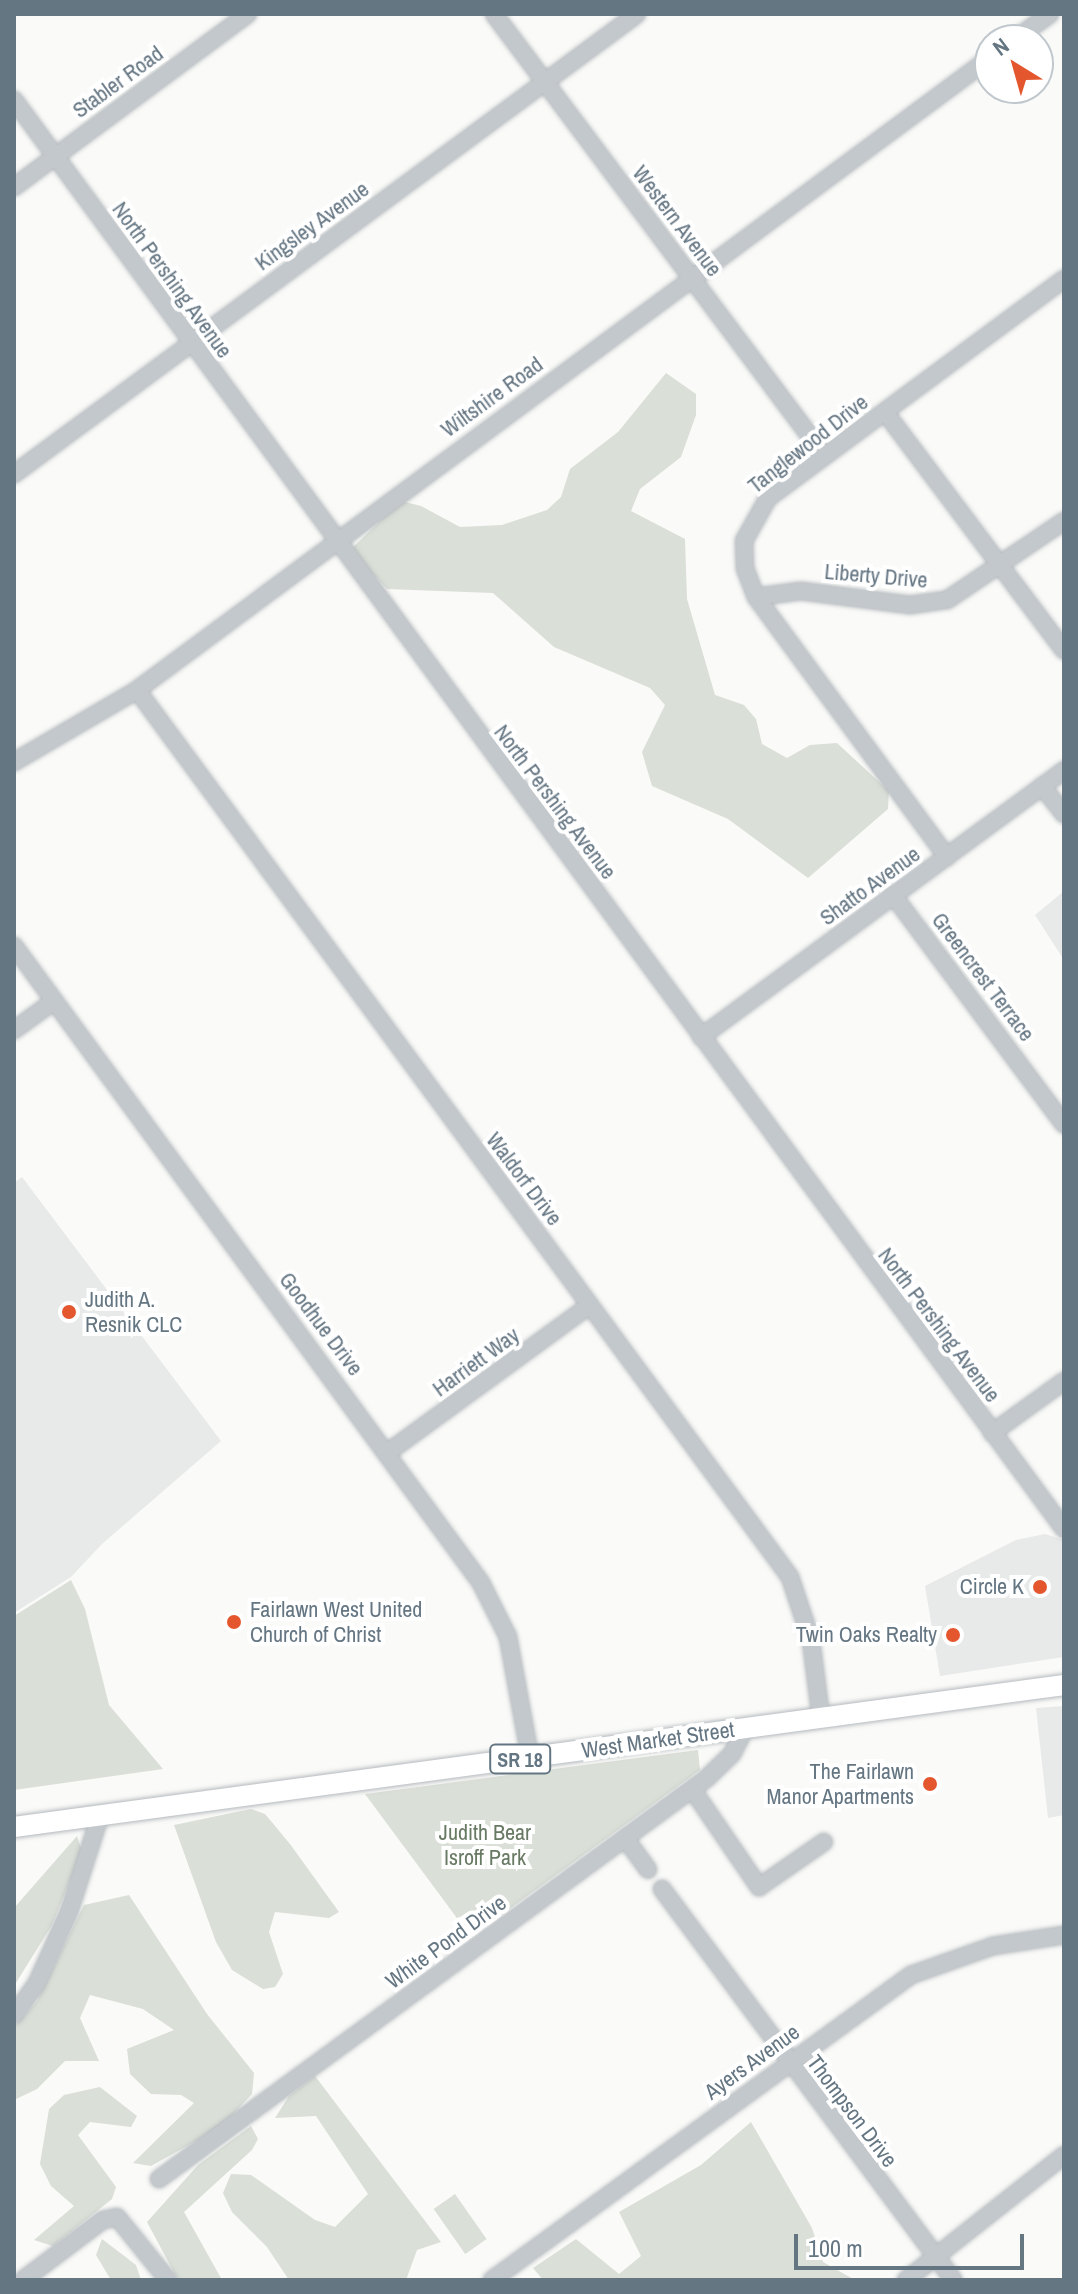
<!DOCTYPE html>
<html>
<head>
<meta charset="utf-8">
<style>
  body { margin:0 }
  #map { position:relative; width:1078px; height:2294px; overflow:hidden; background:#fafaf8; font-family:"Archivo Narrow",sans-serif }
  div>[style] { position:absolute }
  .built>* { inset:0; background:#e8e9e9 }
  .green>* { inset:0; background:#dadfd7; transform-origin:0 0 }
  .roads { filter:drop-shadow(0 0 2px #b5babe) drop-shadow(0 0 2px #b5babe) }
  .minor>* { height:16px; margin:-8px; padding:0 8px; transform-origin:8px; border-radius:8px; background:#c3c8cc }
  .major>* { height:20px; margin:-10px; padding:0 10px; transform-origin:10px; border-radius:10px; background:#fff }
  .dots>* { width:22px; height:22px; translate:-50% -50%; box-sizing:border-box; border:4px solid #fff; border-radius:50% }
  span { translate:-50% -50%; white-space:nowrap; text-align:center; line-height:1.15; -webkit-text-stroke:8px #fff; paint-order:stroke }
  .shield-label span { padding:2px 6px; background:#fff; border:2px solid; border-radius:6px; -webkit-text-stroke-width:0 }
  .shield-label { font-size:20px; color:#657683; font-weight:700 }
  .street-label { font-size:22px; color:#657683 }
  .poi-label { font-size:22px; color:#657683 }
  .left { translate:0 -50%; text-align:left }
  .right { translate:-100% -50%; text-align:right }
  .park-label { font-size:22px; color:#687a64 }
  .frame { position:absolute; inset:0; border:16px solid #657683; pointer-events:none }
  .north { position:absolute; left:974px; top:24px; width:80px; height:80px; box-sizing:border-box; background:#fff; border:2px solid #c1c8cd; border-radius:50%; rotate:323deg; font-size:22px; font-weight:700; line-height:32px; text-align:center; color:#657683 }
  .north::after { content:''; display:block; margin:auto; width:28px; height:36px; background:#e4572e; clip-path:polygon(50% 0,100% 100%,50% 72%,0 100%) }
  .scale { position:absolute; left:794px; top:2234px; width:230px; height:36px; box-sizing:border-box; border:4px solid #657683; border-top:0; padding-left:10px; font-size:24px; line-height:28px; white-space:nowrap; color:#657683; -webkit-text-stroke:6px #fff; paint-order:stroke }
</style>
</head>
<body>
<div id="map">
  <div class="built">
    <i style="clip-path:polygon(1064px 891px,1064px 960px,1035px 915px)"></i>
    <i style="clip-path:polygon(22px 1177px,221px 1441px,102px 1544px,71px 1577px,14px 1613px,14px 1183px)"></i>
    <i style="clip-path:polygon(1045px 1534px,1064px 1540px,1064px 1657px,940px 1676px,925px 1586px,1016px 1540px)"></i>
    <i style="clip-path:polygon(1064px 1706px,1064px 1815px,1048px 1818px,1036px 1708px)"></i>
  </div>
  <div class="green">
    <i style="clip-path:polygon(666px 373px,696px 394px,696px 415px,681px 457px,640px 489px,631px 511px,685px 539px,687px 599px,715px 695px,744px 705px,756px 719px,762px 744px,787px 758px,810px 745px,837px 743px,889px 791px,888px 809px,808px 878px,728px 819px,652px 786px,642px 752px,665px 705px,650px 688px,554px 647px,493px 593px,387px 589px,350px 550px,401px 501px,421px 506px,460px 527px,502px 525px,547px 510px,561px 497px,570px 469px,618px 432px)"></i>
    <i style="clip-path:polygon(71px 1580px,85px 1609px,109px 1705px,163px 1769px,14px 1790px,14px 1616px)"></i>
    <i style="clip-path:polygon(698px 1750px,700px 1770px,471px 1937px,365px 1794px)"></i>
    <i style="clip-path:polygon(251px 1809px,265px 1814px,290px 1844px,339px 1912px,329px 1918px,275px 1912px,269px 1932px,283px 1974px,275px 1987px,263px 1989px,232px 1970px,216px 1942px,174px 1825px)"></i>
    <i style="clip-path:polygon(77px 1836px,82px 1851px,52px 1925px,14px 1986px,14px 1908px)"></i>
    <i style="clip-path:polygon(129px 1895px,207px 2014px,254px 2073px,252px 2094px,221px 2127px,151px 2166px,133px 2163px,194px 2103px,181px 2095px,151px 2094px,130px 2074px,127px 2049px,174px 2030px,143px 2009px,90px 1995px,80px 2018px,99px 2061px,65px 2061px,37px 2089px,14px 2100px,14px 2027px,37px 2001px,84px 1905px)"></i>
    <i style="clip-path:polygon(315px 2076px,441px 2242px,417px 2250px,406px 2280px,289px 2280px,267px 2247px,232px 2212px,223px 2193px,231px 2174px,251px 2175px,315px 2220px,335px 2227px,368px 2194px,316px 2116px,275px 2118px,289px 2096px)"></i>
    <i style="clip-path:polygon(100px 2087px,137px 2116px,131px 2127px,90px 2122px,78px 2135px,116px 2187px,112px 2199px,53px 2246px,34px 2240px,74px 2206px,51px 2186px,40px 2164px,49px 2109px,64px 2095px)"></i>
    <i style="clip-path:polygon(751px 2122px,812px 2228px,823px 2262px,855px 2280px,543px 2280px,533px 2268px,576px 2239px,619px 2274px,641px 2256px,619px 2212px,701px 2165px)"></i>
    <i style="clip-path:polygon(251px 2126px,258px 2139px,252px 2150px,184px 2212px,222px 2280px,178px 2280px,147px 2222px,198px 2165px)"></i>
    <i style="left:455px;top:2194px;width:55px;height:26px;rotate:55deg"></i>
    <i style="clip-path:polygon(102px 2239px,136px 2265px,141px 2280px,111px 2280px,96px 2255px)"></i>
  </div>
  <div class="roads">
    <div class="minor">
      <i style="left:494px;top:14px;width:551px;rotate:53.19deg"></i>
      <i style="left:1014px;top:40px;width:44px;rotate:-35.8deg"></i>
      <i style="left:14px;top:100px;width:1773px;rotate:53.69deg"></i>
      <i style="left:14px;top:187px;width:291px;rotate:-36.5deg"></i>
      <i style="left:885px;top:412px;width:298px;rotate:53.1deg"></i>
      <i style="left:14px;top:474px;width:774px;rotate:-36.44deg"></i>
      <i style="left:756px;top:597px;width:45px;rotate:-7.6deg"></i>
      <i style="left:801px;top:591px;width:110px;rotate:7.3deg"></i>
      <i style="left:910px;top:605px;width:37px;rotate:-8deg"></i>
      <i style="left:947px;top:600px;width:141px;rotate:-34deg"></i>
      <i style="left:137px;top:690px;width:1101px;rotate:53.64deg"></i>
      <i style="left:790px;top:1577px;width:66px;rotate:71.6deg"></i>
      <i style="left:811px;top:1640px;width:79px;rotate:82.7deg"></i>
      <i style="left:14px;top:762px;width:143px;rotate:-30.3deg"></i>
      <i style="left:137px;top:690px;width:1062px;rotate:-36.54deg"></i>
      <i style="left:1042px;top:786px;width:36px;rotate:52deg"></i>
      <i style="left:947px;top:857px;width:323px;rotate:-126.3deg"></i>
      <i style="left:756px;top:597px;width:31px;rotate:-111deg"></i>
      <i style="left:745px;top:568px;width:27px;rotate:-92deg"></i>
      <i style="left:744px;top:541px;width:49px;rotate:-60.8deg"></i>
      <i style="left:768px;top:498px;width:368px;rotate:-36.5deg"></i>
      <i style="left:893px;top:895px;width:286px;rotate:53.3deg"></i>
      <i style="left:14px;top:946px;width:790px;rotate:53.75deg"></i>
      <i style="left:481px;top:1583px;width:60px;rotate:63.4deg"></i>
      <i style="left:508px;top:1637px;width:122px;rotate:79.6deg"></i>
      <i style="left:14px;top:1030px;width:49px;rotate:-35.9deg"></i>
      <i style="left:701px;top:1037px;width:451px;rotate:-36.3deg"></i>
      <i style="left:992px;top:1433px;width:89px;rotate:-35.8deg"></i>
      <i style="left:387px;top:1453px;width:251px;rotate:-36.1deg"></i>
      <i style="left:692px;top:1789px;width:119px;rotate:55.6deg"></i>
      <i style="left:759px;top:1887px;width:79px;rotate:-34.7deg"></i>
      <i style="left:625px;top:1838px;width:39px;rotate:54deg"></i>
      <i style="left:662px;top:1889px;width:487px;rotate:53.3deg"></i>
      <i style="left:14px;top:2015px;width:37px;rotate:-54deg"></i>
      <i style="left:36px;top:1985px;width:80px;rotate:-65.7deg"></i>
      <i style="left:69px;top:1912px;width:101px;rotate:-72.1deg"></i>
      <i style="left:159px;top:2179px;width:679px;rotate:-36.19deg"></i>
      <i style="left:707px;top:1778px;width:35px;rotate:-44deg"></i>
      <i style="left:732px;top:1754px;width:29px;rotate:-63deg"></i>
      <i style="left:23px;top:2280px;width:100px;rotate:-36.9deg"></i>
      <i style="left:103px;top:2220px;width:14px;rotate:-12deg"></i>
      <i style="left:117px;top:2217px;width:81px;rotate:51deg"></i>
      <i style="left:492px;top:2280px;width:518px;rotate:-36.05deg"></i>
      <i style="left:911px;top:1975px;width:87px;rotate:-19.5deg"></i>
      <i style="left:993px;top:1946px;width:72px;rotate:-8.8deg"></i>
      <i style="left:906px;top:2280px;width:201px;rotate:-38.3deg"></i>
    </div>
    <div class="major">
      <i style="left:14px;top:1827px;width:1060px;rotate:-7.7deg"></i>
    </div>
  </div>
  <div class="dots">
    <i style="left:69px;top:1312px;background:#e4572e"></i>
    <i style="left:1040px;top:1587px;background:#e4572e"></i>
    <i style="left:234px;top:1622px;background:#e4572e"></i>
    <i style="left:953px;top:1635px;background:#e4572e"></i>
    <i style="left:930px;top:1784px;background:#e4572e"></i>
  </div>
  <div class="shield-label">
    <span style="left:520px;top:1759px">SR 18</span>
  </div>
  <div class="street-label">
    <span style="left:118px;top:82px;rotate:-36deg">Stabler Road</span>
    <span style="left:677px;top:221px;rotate:53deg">Western Avenue</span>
    <span style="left:312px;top:226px;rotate:-36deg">Kingsley Avenue</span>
    <span style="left:172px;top:280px;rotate:54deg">North Pershing Avenue</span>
    <span style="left:492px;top:397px;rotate:-36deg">Wiltshire Road</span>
    <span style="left:808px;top:444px;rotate:-38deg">Tanglewood Drive</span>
    <span style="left:876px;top:576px;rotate:5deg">Liberty Drive</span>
    <span style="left:555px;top:802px;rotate:53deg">North Pershing Avenue</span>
    <span style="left:870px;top:886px;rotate:-36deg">Shatto Avenue</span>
    <span style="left:983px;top:977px;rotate:53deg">Greencrest Terrace</span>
    <span style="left:524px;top:1179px;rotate:53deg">Waldorf Drive</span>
    <span style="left:321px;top:1324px;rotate:53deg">Goodhue Drive</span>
    <span style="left:939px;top:1325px;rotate:53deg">North Pershing Avenue</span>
    <span style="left:476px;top:1362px;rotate:-36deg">Harriett Way</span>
    <span style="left:658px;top:1740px;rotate:-8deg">West Market Street</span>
    <span style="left:446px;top:1942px;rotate:-36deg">White Pond Drive</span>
    <span style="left:752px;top:2062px;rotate:-36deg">Ayers Avenue</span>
    <span style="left:852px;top:2111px;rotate:53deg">Thompson Drive</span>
  </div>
  <div class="poi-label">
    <span class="left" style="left:85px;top:1312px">Judith A.<br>Resnik CLC</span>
    <span class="right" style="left:1024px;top:1587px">Circle K</span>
    <span class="left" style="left:250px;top:1622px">Fairlawn West United<br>Church of Christ</span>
    <span class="right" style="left:937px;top:1635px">Twin Oaks Realty</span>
    <span class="right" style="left:914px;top:1784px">The Fairlawn<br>Manor Apartments</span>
  </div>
  <div class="park-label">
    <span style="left:485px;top:1845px">Judith Bear<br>Isroff Park</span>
  </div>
  <div class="frame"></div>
  <div class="north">N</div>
  <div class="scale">100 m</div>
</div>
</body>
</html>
